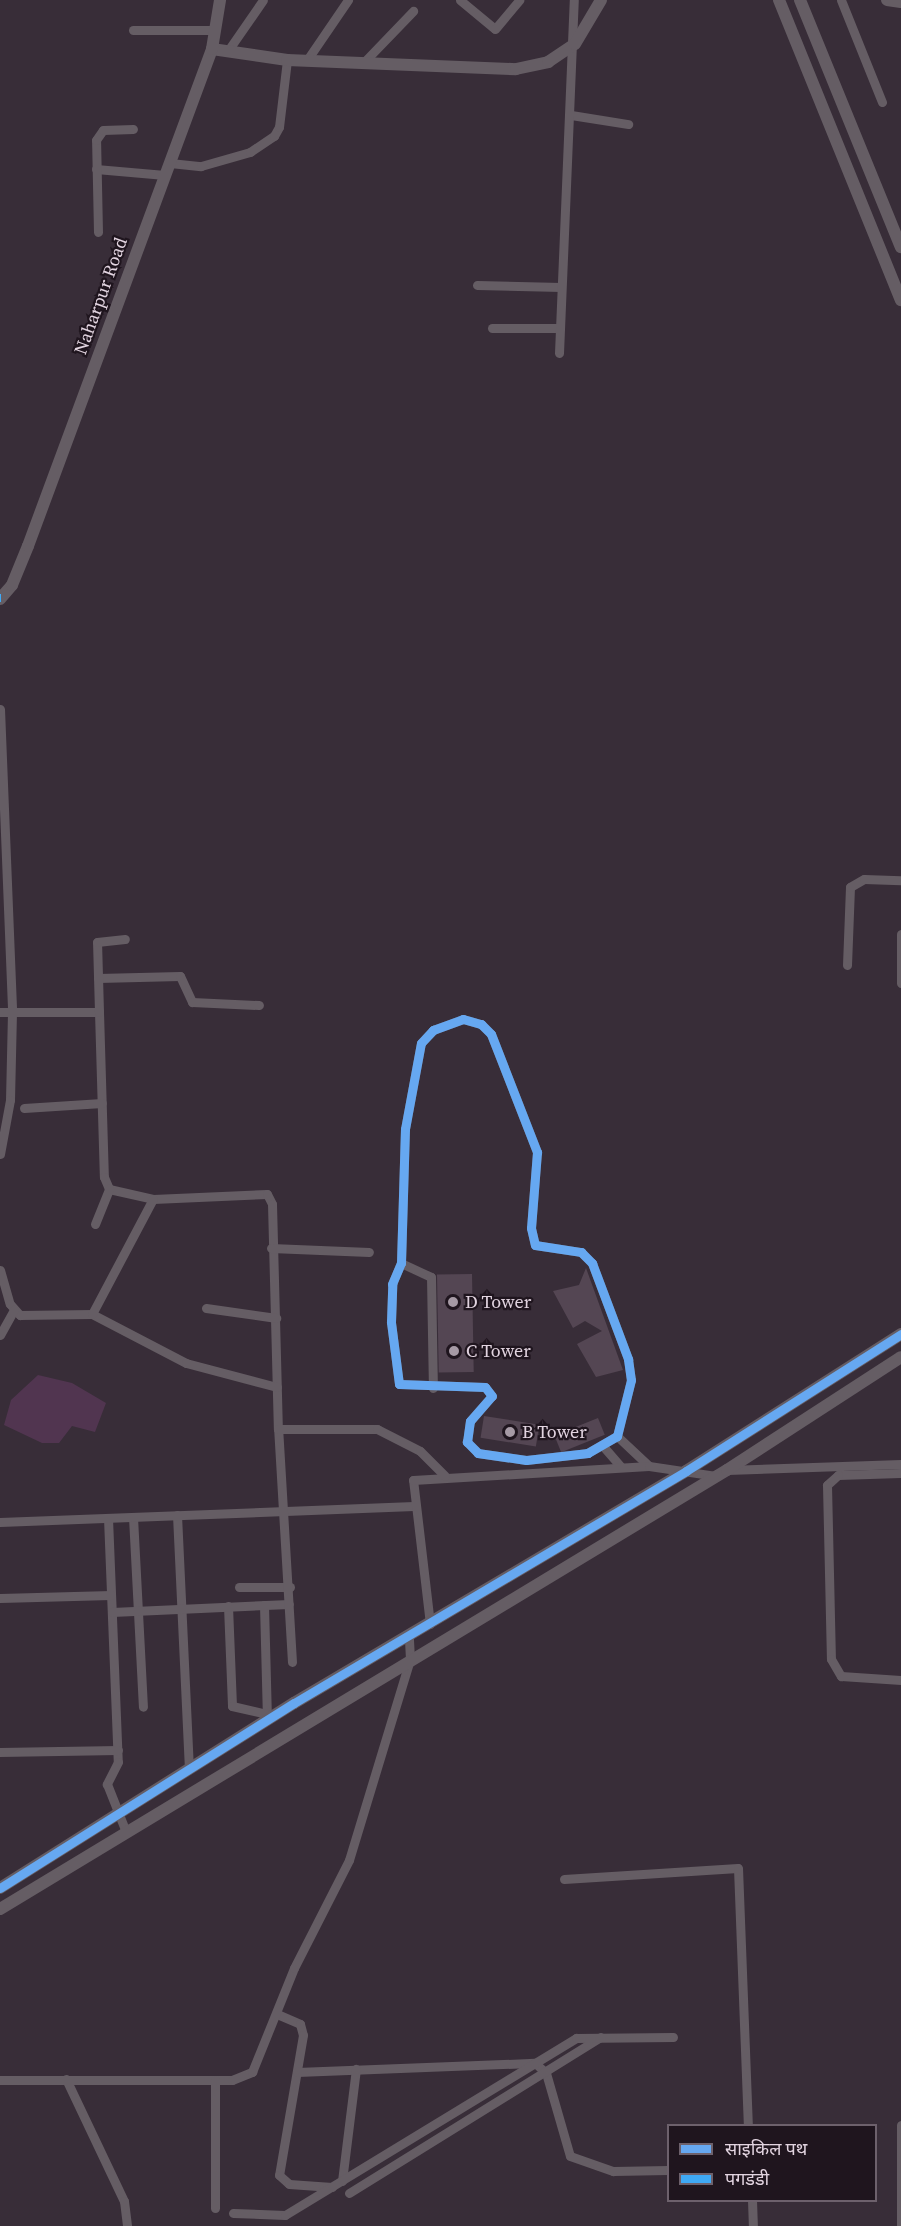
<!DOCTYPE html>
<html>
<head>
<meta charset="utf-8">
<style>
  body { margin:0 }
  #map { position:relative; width:901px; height:2226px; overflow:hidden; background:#382d38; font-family:"Source Serif 4","Noto Sans Devanagari",serif }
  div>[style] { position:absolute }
  .green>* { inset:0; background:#513550 }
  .building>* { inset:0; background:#544653; transform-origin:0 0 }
  .minor>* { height:9px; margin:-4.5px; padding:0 4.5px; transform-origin:4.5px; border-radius:4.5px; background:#655d64 }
  .tertiary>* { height:12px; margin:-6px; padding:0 6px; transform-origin:6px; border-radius:6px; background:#655d64 }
  .quiet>* { height:8px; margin-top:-4px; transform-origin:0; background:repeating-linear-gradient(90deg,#3fa9f5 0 15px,transparent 0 23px) }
  .cycleway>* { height:9px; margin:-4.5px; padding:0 4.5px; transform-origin:4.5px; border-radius:4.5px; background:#66a8f1 }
  .dots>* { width:16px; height:16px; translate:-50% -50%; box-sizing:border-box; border:3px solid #1f151e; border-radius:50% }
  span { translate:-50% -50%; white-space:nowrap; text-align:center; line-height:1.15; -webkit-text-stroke:4.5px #1f151e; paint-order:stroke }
  .street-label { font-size:18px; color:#e2d4e0 }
  .poi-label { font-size:18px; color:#e2d4e0 }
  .left { translate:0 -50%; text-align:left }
  .legend { position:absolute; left:667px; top:2124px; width:210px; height:78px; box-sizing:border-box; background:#1f151e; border:2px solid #6d616c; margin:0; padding:8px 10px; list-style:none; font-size:18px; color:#e2d4e0 }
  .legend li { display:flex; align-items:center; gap:12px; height:30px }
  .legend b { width:30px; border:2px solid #6d616c }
</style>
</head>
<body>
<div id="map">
  <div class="green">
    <i style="clip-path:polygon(38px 1375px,72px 1383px,106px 1403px,95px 1432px,72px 1426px,59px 1443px,42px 1443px,4px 1425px,11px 1400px)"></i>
  </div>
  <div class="building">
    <i style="clip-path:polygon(586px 1268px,623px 1370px,596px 1377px,577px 1344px,602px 1331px,585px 1321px,573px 1328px,553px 1291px,579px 1285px)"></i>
    <i style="left:472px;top:1274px;width:98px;height:35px;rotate:89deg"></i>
    <i style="left:484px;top:1416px;width:56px;height:22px;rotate:9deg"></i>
    <i style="left:598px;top:1418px;width:18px;height:47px;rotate:68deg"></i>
  </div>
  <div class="minor">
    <i style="left:460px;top:0;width:45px;rotate:39.6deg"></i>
    <i style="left:495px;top:29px;width:38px;rotate:-50deg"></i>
    <i style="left:841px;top:0;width:110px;rotate:68.1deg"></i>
    <i style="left:133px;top:30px;width:82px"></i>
    <i style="left:227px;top:52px;width:63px;rotate:-55.3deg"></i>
    <i style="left:307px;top:60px;width:73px;rotate:-55.7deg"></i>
    <i style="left:364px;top:62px;width:71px;rotate:-46.1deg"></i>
    <i style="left:571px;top:115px;width:58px;rotate:9deg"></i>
    <i style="left:170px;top:163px;width:31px;rotate:6deg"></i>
    <i style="left:201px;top:166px;width:51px;rotate:-15.9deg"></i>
    <i style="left:250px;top:152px;width:29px;rotate:-34deg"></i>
    <i style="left:274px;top:136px;width:10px;rotate:-61deg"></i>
    <i style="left:279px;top:127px;width:67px;rotate:-83.2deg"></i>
    <i style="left:96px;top:169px;width:69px;rotate:5deg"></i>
    <i style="left:98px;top:232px;width:92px;rotate:-91.2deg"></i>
    <i style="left:96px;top:140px;width:12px;rotate:-55deg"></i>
    <i style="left:103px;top:130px;width:30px;rotate:-2deg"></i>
    <i style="left:477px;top:285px;width:84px;rotate:1.4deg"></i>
    <i style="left:492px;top:328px;width:68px"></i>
    <i style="left:559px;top:353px;width:353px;rotate:-87.6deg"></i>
    <i style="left:0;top:709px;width:303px;rotate:87.7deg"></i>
    <i style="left:12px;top:1012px;width:88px;rotate:91.3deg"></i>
    <i style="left:10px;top:1100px;width:55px;rotate:100.5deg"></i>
    <i style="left:901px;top:934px;width:49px;rotate:90deg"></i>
    <i style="left:847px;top:965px;width:78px;rotate:-87.8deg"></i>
    <i style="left:850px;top:887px;width:16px;rotate:-30deg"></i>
    <i style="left:864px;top:879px;width:37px;rotate:2deg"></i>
    <i style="left:98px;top:978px;width:82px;rotate:-1.4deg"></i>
    <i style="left:180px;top:976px;width:29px;rotate:65deg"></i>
    <i style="left:192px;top:1002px;width:67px;rotate:2.6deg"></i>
    <i style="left:0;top:1012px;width:99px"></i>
    <i style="left:99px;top:1012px;width:165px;rotate:88.3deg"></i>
    <i style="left:104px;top:1177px;width:13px;rotate:67deg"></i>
    <i style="left:109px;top:1189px;width:45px;rotate:12.8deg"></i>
    <i style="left:153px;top:1199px;width:114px;rotate:-2.5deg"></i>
    <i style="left:267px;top:1194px;width:11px;rotate:63deg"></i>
    <i style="left:272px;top:1204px;width:225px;rotate:88.5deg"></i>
    <i style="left:99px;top:1012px;width:70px;rotate:-91.6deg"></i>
    <i style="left:97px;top:942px;width:28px;rotate:-6deg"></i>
    <i style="left:463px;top:1019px;width:19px;rotate:16deg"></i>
    <i style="left:481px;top:1024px;width:14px;rotate:45deg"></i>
    <i style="left:491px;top:1034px;width:127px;rotate:68.7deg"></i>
    <i style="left:537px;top:1152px;width:76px;rotate:94.5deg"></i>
    <i style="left:531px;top:1228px;width:17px;rotate:77deg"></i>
    <i style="left:535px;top:1245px;width:47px;rotate:8.7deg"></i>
    <i style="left:581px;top:1252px;width:16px;rotate:45deg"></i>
    <i style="left:592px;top:1263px;width:103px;rotate:69.4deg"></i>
    <i style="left:628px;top:1359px;width:21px;rotate:82deg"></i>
    <i style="left:631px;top:1380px;width:58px;rotate:104deg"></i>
    <i style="left:617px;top:1436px;width:34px;rotate:150deg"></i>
    <i style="left:588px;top:1453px;width:62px;rotate:173.6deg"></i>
    <i style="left:526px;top:1460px;width:49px;rotate:-171.7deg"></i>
    <i style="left:478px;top:1453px;width:16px;rotate:-135deg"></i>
    <i style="left:467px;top:1442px;width:21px;rotate:-82deg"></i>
    <i style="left:470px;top:1421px;width:33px;rotate:-49deg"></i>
    <i style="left:492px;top:1396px;width:11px;rotate:-128deg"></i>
    <i style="left:485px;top:1387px;width:86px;rotate:-178deg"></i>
    <i style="left:399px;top:1384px;width:63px;rotate:-97.4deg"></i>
    <i style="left:391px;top:1322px;width:38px;rotate:-88deg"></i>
    <i style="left:392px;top:1284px;width:23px;rotate:-67deg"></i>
    <i style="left:401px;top:1263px;width:134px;rotate:-88.3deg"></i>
    <i style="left:405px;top:1129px;width:87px;rotate:-79.5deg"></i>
    <i style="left:421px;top:1043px;width:18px;rotate:-47deg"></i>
    <i style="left:433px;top:1030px;width:32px;rotate:-20deg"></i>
    <i style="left:24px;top:1108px;width:78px;rotate:-3.7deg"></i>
    <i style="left:95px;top:1224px;width:38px;rotate:-68deg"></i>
    <i style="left:271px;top:1248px;width:98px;rotate:2.3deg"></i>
    <i style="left:401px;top:1263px;width:33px;rotate:25deg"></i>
    <i style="left:431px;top:1277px;width:111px;rotate:89deg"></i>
    <i style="left:0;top:1270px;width:35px;rotate:74deg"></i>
    <i style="left:10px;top:1304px;width:15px;rotate:48deg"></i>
    <i style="left:20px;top:1315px;width:72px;rotate:-0.8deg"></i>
    <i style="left:92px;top:1314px;width:106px;rotate:27.5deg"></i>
    <i style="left:186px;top:1363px;width:94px;rotate:14.8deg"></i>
    <i style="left:206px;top:1308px;width:71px;rotate:8.1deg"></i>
    <i style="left:92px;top:1314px;width:130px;rotate:-62.1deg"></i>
    <i style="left:0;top:1335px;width:29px;rotate:-61deg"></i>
    <i style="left:617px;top:1436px;width:44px;rotate:43.2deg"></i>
    <i style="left:602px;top:1445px;width:29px;rotate:49deg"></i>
    <i style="left:727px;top:1470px;width:174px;rotate:-2deg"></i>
    <i style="left:901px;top:1473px;width:63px;rotate:178.2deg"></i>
    <i style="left:838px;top:1475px;width:15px;rotate:138deg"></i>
    <i style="left:827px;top:1485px;width:174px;rotate:88.7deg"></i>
    <i style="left:831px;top:1659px;width:20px;rotate:60deg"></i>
    <i style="left:841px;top:1676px;width:60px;rotate:3.8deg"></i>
    <i style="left:177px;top:1515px;width:254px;rotate:87.3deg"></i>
    <i style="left:133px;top:1517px;width:190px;rotate:87deg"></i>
    <i style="left:108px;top:1518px;width:244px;rotate:87.7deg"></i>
    <i style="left:118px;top:1762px;width:25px;rotate:117deg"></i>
    <i style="left:107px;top:1784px;width:52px;rotate:68.4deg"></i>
    <i style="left:0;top:1522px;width:414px;rotate:-2.2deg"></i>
    <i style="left:239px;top:1587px;width:51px"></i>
    <i style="left:0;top:1598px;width:111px;rotate:-1.5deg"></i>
    <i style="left:264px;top:1605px;width:114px;rotate:88.5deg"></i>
    <i style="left:228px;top:1606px;width:100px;rotate:87.7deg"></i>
    <i style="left:232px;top:1706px;width:36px;rotate:13deg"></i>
    <i style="left:112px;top:1612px;width:177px;rotate:-2.6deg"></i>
    <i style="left:430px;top:1624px;width:145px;rotate:-96.7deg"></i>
    <i style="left:413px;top:1480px;width:236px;rotate:-3.4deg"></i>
    <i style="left:649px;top:1466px;width:69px;rotate:8.4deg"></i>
    <i style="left:292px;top:1662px;width:233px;rotate:-93.4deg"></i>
    <i style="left:278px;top:1429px;width:99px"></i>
    <i style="left:377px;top:1429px;width:48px;rotate:27.1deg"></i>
    <i style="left:420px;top:1451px;width:35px;rotate:45deg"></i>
    <i style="left:0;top:1752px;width:118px;rotate:-1deg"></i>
    <i style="left:564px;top:1879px;width:174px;rotate:-3.6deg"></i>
    <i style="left:738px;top:1868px;width:258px;rotate:87.8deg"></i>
    <i style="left:277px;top:2014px;width:25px;rotate:23deg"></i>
    <i style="left:300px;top:2024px;width:11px;rotate:75deg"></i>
    <i style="left:303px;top:2035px;width:142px;rotate:99.7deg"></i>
    <i style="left:279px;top:2175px;width:13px;rotate:42deg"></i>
    <i style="left:289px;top:2184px;width:43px;rotate:4deg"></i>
    <i style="left:297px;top:2072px;width:238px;rotate:-2.2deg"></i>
    <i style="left:535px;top:2063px;width:15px;rotate:42deg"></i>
    <i style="left:546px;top:2073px;width:86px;rotate:73.9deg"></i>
    <i style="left:570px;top:2156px;width:46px;rotate:19.2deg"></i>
    <i style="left:613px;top:2171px;width:55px;rotate:-1deg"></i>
    <i style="left:66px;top:2079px;width:135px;rotate:64.6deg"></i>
    <i style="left:124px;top:2201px;width:25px;rotate:83deg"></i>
    <i style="left:0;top:2080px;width:232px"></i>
    <i style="left:232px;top:2080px;width:22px;rotate:-22deg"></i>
    <i style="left:252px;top:2072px;width:112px;rotate:-68deg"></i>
    <i style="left:294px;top:1968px;width:121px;rotate:-63deg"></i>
    <i style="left:349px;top:1860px;width:210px;rotate:-73.1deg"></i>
    <i style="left:410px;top:1659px;width:22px;rotate:-93deg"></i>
    <i style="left:215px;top:2080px;width:128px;rotate:90deg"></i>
    <i style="left:342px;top:2181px;width:113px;rotate:-82.9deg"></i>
    <i style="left:349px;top:2193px;width:296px;rotate:-31.8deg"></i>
    <i style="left:752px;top:2200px;width:26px;rotate:88deg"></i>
    <i style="left:233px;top:2213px;width:52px;rotate:2.2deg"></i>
    <i style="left:285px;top:2215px;width:341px;rotate:-31.3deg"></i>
    <i style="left:576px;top:2038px;width:97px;rotate:-0.6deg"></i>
    <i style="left:901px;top:2226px;width:101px;rotate:-90deg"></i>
  </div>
  <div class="tertiary">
    <i style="left:779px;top:0;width:324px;rotate:67.9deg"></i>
    <i style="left:800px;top:0;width:267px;rotate:67.8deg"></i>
    <i style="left:887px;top:0;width:14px;rotate:8deg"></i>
    <i style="left:212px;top:49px;width:76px;rotate:8.3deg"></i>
    <i style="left:287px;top:60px;width:229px;rotate:2.3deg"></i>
    <i style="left:516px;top:69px;width:33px;rotate:-12deg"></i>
    <i style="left:548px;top:62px;width:32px;rotate:-34deg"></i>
    <i style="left:575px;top:44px;width:51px;rotate:-59.4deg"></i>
    <i style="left:0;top:599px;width:18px;rotate:-49deg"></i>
    <i style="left:12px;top:585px;width:42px;rotate:-67.7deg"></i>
    <i style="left:28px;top:546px;width:530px;rotate:-69.68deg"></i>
    <i style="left:212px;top:49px;width:50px;rotate:-80.7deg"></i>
    <i style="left:0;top:1888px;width:347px;rotate:-32.2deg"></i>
    <i style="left:294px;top:1703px;width:456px;rotate:-30.6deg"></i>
    <i style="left:686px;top:1471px;width:255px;rotate:-32.5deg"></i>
    <i style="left:0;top:1909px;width:849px;rotate:-31.13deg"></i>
    <i style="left:727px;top:1470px;width:207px;rotate:-33deg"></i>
  </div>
  <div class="quiet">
    <i style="left:0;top:598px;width:1px"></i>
  </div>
  <div class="cycleway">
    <i style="left:463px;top:1019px;width:19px;rotate:16deg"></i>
    <i style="left:481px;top:1024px;width:14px;rotate:45deg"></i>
    <i style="left:491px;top:1034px;width:127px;rotate:68.7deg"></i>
    <i style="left:537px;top:1152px;width:76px;rotate:94.5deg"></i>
    <i style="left:531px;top:1228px;width:17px;rotate:77deg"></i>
    <i style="left:535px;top:1245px;width:47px;rotate:8.7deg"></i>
    <i style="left:581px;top:1252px;width:16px;rotate:45deg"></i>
    <i style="left:592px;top:1263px;width:103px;rotate:69.4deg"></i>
    <i style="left:628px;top:1359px;width:21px;rotate:82deg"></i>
    <i style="left:631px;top:1380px;width:58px;rotate:104deg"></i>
    <i style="left:617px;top:1436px;width:34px;rotate:150deg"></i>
    <i style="left:588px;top:1453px;width:62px;rotate:173.6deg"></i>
    <i style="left:526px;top:1460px;width:49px;rotate:-171.7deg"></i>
    <i style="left:478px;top:1453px;width:16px;rotate:-135deg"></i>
    <i style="left:467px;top:1442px;width:21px;rotate:-82deg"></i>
    <i style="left:470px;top:1421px;width:33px;rotate:-49deg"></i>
    <i style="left:492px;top:1396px;width:11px;rotate:-128deg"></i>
    <i style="left:485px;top:1387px;width:86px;rotate:-178deg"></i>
    <i style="left:399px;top:1384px;width:63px;rotate:-97.4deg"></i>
    <i style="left:391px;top:1322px;width:38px;rotate:-88deg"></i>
    <i style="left:392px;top:1284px;width:23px;rotate:-67deg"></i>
    <i style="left:401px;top:1263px;width:134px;rotate:-88.3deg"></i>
    <i style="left:405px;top:1129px;width:87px;rotate:-79.5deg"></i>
    <i style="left:421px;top:1043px;width:18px;rotate:-47deg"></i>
    <i style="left:433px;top:1030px;width:32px;rotate:-20deg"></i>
    <i style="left:0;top:1888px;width:347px;rotate:-32.2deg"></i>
    <i style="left:294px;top:1703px;width:456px;rotate:-30.6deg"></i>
    <i style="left:686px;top:1471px;width:255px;rotate:-32.5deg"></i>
  </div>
  <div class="dots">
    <i style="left:453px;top:1302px;background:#a69aa5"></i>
    <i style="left:454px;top:1351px;background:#a69aa5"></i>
    <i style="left:510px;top:1432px;background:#a69aa5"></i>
  </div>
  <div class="street-label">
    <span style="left:101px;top:296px;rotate:-70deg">Naharpur Road</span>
  </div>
  <div class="poi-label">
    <span class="left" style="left:465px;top:1302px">D Tower</span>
    <span class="left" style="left:466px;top:1351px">C Tower</span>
    <span class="left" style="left:522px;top:1432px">B Tower</span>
  </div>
  <ul class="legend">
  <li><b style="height:8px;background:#66a8f1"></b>साइकिल पथ</li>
  <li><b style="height:8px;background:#3fa9f5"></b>पगडंडी</li>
  </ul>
</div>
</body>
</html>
